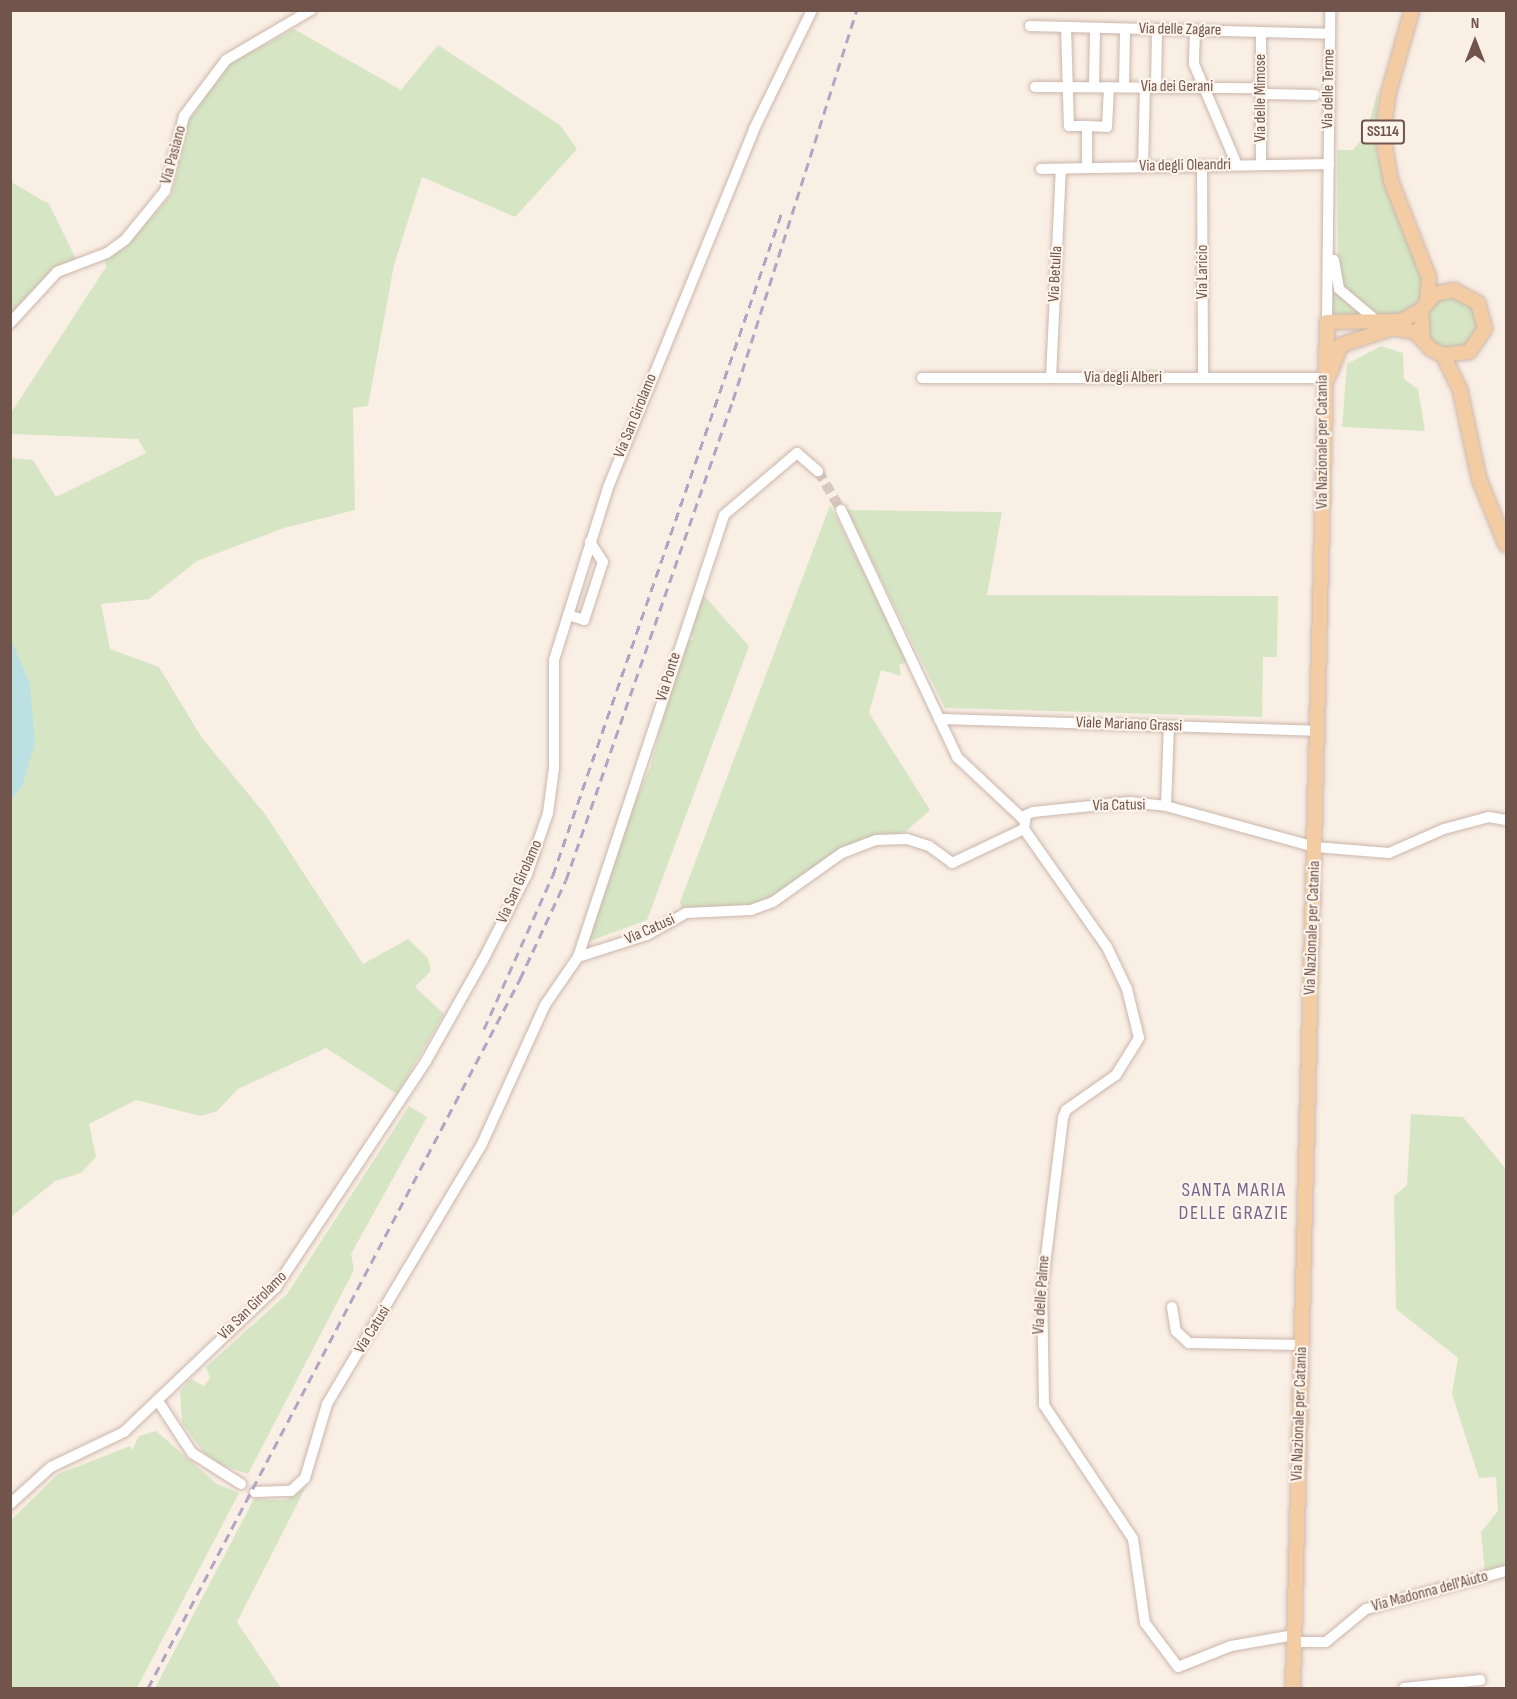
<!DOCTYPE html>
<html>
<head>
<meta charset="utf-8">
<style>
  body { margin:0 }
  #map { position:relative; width:1517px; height:1699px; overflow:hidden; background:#faefe5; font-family:"Sofia Sans Condensed",sans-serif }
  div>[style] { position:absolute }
  .green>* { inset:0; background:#d6e6c5 }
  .round { border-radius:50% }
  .water>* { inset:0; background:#bbe1e2 }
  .minor-tunnel>* { height:10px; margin-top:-5px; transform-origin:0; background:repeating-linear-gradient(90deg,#d8c8bf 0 10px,transparent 0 15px) }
  .roads { filter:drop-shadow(0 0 2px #cbb6ac) drop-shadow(0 0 2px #cbb6ac) }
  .minor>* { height:10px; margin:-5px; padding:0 5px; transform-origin:5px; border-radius:5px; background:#fff }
  .major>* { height:14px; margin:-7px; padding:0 7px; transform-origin:7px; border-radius:7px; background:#f3cca3 }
  .rail>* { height:3px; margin-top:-1.5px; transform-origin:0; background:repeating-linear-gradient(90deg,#b1a5c3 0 9px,transparent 0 15px) }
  span { translate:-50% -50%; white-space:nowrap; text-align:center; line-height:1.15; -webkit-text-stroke:4.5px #fdf4eb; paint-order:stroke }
  .shield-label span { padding:2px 4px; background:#fdf4eb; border:2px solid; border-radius:4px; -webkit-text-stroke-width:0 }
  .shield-label { font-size:15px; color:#71554c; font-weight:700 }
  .street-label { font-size:16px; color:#71554c }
  .quarter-label { font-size:20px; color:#7a648d; letter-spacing:1.5px }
  .frame { position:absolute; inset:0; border:12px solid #71554c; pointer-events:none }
  .north { position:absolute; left:1445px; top:12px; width:60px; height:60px; -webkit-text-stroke:4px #fdf4eb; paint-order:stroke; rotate:0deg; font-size:16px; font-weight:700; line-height:24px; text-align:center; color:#71554c }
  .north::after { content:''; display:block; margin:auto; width:21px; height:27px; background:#71554c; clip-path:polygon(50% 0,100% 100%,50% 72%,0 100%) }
</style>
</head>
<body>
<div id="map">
  <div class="green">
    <i style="clip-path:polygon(294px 29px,401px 90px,438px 45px,560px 125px,577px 149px,515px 217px,422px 177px,394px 265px,368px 406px,353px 408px,355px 510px,284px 528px,197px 561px,149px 599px,101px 604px,110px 649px,159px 667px,202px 738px,265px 814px,363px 964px,408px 939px,428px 958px,431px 971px,415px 987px,444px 1014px,397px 1094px,326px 1048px,238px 1089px,217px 1111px,201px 1116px,136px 1100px,89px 1124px,96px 1157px,81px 1173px,55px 1181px,11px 1217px,11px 800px,22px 787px,30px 684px,11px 638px,11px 458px,33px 460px,56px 497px,146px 453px,138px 439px,11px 434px,11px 413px,106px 267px,105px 259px,124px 249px,172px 194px,188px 122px,227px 65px)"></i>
    <i style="clip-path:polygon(1378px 90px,1377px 155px,1419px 261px,1425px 292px,1411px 311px,1398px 316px,1377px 315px,1343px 286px,1338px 265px,1337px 150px,1353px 150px,1366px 134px)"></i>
    <i style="clip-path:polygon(11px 182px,49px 204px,76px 259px,56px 266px,11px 317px)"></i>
    <i style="clip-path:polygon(1332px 289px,1342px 298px,1364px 318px,1333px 318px)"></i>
    <i class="round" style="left:1425px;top:296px;width:54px;height:54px"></i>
    <i style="clip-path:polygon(1381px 346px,1403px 353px,1404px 379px,1418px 389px,1425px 431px,1342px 427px,1347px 364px)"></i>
    <i style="clip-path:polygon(830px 505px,908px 661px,899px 665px,901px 676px,881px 670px,869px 713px,930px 810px,905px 832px,840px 850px,760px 904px,682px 910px,680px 902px)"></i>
    <i style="clip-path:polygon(847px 510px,1002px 512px,987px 595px,1278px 596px,1277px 657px,1263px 657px,1262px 717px,945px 708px)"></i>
    <i style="clip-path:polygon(699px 590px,749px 646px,647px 920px,585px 943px,603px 876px,650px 768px,685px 639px,693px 640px,688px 625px)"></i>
    <i style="clip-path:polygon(409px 1106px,427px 1117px,351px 1254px,354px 1270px,248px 1474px,220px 1464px,204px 1453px,182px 1423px,180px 1391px,191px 1379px,204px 1386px,210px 1378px,206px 1367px,287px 1294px)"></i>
    <i style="clip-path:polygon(1411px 1114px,1463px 1117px,1506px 1169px,1506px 1565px,1485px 1572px,1481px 1532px,1498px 1511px,1496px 1477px,1479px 1478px,1452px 1394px,1458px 1358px,1396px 1309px,1394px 1196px,1407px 1185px)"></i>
    <i style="clip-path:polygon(156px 1431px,217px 1484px,239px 1493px,137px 1688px,11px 1688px,11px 1520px,58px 1474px,130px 1446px,132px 1450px,139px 1436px)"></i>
    <i style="clip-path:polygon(306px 1487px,237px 1622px,281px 1688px,155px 1688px,254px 1499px,285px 1500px)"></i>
  </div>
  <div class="water">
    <i style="clip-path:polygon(11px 638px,30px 684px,35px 743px,22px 787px,11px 800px)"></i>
  </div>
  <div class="minor-tunnel">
    <i style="left:818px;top:471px;width:45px;rotate:59.5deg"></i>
  </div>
  <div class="roads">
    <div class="minor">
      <i style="left:1030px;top:26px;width:299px;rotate:1.5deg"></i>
      <i style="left:1066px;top:27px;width:99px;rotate:88.3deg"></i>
      <i style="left:1069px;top:126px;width:18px"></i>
      <i style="left:1087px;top:126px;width:42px;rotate:90deg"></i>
      <i style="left:1195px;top:30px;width:34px;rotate:92deg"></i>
      <i style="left:1194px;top:64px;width:110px;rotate:66.9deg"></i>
      <i style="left:1035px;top:87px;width:226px;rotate:0.3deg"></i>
      <i style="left:1261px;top:88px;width:7px;rotate:56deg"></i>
      <i style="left:1265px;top:94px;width:50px;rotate:1.1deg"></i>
      <i style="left:1094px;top:87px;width:59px;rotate:-89deg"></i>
      <i style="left:1124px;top:87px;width:58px;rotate:-89deg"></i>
      <i style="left:1156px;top:87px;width:58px;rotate:-89deg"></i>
      <i style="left:1087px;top:126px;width:20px;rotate:3deg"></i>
      <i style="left:1107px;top:127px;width:40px;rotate:-87.1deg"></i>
      <i style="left:1261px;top:165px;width:133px;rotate:-90deg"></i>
      <i style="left:1202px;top:166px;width:212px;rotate:89.7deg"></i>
      <i style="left:1143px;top:167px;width:80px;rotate:-88.6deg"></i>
      <i style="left:1041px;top:169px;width:288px;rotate:-1deg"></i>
      <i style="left:1334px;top:260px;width:29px;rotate:80deg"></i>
      <i style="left:1339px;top:289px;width:50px;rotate:40.1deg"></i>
      <i style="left:1327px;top:322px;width:312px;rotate:-89.4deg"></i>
      <i style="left:10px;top:323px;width:69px;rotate:-47.3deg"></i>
      <i style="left:57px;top:272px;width:53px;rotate:-20.8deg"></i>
      <i style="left:107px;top:253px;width:22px;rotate:-36deg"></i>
      <i style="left:125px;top:240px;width:63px;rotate:-50.8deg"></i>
      <i style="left:165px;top:191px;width:77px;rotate:-75.8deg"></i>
      <i style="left:184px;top:116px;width:70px;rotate:-53.1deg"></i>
      <i style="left:226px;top:60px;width:99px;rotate:-30.5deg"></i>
      <i style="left:922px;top:378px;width:407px"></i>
      <i style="left:1051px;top:378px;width:209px;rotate:-87.3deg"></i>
      <i style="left:841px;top:510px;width:273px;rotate:64.8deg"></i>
      <i style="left:957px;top:757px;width:92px;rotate:43.2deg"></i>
      <i style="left:568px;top:615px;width:17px;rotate:17deg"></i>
      <i style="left:584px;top:620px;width:61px;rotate:-71.9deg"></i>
      <i style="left:603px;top:562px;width:24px;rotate:-123deg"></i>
      <i style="left:939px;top:719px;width:379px;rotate:1.8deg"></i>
      <i style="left:1166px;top:806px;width:80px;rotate:-87.9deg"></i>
      <i style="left:1024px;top:829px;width:144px;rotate:54.9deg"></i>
      <i style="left:1107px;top:947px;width:47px;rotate:64.5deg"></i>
      <i style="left:1127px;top:989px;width:50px;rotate:76.2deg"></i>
      <i style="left:1139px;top:1038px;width:44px;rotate:121.9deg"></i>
      <i style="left:1116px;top:1075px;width:61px;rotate:145deg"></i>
      <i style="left:1066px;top:1110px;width:9px;rotate:111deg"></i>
      <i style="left:1063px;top:1118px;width:171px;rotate:97deg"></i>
      <i style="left:1042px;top:1288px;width:117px;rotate:89deg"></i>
      <i style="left:1044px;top:1405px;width:161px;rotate:56.4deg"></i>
      <i style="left:1133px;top:1539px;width:85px;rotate:81.9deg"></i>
      <i style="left:1145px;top:1623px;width:55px;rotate:53.1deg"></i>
      <i style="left:1178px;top:1667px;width:57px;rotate:-21.6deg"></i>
      <i style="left:1231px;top:1646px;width:64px;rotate:-9.9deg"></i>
      <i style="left:1024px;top:829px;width:14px;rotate:-82deg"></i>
      <i style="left:1026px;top:815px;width:8px;rotate:-23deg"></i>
      <i style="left:1033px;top:812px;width:97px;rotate:-5.9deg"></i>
      <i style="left:1129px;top:802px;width:37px;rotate:6deg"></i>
      <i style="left:1166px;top:806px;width:155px;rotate:15.4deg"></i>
      <i style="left:1315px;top:847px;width:74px;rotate:4.6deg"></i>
      <i style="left:1389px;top:853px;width:60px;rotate:-23.6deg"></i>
      <i style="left:1444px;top:829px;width:47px;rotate:-14.9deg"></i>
      <i style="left:1489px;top:817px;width:17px;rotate:10deg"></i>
      <i style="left:578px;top:957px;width:465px;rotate:-71.7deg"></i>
      <i style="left:724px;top:515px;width:96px;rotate:-40.3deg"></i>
      <i style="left:797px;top:453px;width:28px;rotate:41deg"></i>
      <i style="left:1172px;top:1307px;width:24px;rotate:81deg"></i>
      <i style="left:1176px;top:1331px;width:18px;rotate:43deg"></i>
      <i style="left:1189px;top:1343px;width:112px;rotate:1deg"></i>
      <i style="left:158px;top:1401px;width:62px;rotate:56.8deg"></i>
      <i style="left:192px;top:1453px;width:58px;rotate:32.3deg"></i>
      <i style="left:255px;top:1492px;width:36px;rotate:-2deg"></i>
      <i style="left:291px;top:1491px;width:19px;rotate:-43deg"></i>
      <i style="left:305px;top:1478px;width:77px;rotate:-73.4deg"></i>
      <i style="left:327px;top:1404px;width:300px;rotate:-59.2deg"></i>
      <i style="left:481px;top:1146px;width:155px;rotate:-65.6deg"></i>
      <i style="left:545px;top:1005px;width:58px;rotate:-55.5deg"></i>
      <i style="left:578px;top:957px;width:72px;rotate:-17.7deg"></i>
      <i style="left:647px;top:935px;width:45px;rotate:-29.4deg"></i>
      <i style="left:686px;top:913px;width:65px;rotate:-2.6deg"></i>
      <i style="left:751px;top:910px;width:23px;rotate:-20deg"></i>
      <i style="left:773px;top:902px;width:85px;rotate:-35.4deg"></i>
      <i style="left:842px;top:853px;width:36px;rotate:-21deg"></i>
      <i style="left:876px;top:840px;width:31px;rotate:-2deg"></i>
      <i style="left:907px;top:839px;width:23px;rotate:18deg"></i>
      <i style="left:929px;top:846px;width:29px;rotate:36deg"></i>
      <i style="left:952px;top:863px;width:80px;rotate:-25.3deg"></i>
      <i style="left:10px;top:1504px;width:55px;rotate:-42.1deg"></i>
      <i style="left:51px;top:1467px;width:81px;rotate:-25.6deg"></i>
      <i style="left:124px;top:1432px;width:210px;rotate:-43.6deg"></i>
      <i style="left:276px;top:1287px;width:271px;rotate:-56.4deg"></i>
      <i style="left:426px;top:1061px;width:116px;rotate:-60.6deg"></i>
      <i style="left:483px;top:960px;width:97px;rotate:-62.9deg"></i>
      <i style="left:527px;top:874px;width:65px;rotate:-71deg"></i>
      <i style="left:548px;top:813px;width:45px;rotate:-82.4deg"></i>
      <i style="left:554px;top:768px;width:108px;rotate:-90deg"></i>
      <i style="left:554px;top:660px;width:183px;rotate:-72.6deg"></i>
      <i style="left:609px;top:485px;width:384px;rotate:-67.8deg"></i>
      <i style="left:754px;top:129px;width:132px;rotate:-64deg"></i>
      <i style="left:1294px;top:1642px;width:32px"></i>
      <i style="left:1326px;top:1642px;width:52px;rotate:-39.5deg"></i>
      <i style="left:1366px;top:1609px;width:145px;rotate:-15.2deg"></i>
      <i style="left:1404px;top:1688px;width:77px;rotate:-5.9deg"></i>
    </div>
    <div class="major">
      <i style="left:1412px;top:10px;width:88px;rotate:105.8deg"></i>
      <i style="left:1388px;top:95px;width:42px;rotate:96.8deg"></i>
      <i style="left:1383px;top:137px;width:45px;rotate:79.7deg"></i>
      <i style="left:1391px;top:181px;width:104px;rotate:68.6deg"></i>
      <i style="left:1429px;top:278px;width:22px;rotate:95deg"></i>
      <i style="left:1327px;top:322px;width:74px;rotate:-0.8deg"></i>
      <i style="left:1401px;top:321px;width:23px;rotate:-29deg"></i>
      <i style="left:1443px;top:355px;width:39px;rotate:64deg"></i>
      <i style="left:1460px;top:390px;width:91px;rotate:77.9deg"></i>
      <i style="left:1479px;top:479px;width:71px;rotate:67.8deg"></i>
      <i style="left:1330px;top:373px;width:30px;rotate:-69deg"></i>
      <i style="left:1341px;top:345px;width:55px;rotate:-18.1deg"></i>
      <i style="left:1393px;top:328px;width:22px;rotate:10deg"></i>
      <i style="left:1415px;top:332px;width:23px;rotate:47deg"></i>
      <i style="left:1431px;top:349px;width:13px;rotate:27deg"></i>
      <i style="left:1443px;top:355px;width:26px;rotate:-7deg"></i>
      <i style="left:1469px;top:352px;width:28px;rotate:-55deg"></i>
      <i style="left:1485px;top:329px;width:27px;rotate:-105deg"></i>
      <i style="left:1478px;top:303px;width:27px;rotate:-152deg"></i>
      <i style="left:1454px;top:290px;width:19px;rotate:168deg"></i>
      <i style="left:1435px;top:294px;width:21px;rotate:131deg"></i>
      <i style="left:1421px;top:310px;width:29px;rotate:86deg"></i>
      <i style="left:1293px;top:1688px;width:1366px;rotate:-88.57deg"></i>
    </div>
  </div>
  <div class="rail">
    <i style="left:484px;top:1029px;width:169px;rotate:-65.9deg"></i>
    <i style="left:553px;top:875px;width:701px;rotate:-70.95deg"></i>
    <i style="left:148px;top:1688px;width:801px;rotate:-62.31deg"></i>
    <i style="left:520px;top:979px;width:109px;rotate:-65.1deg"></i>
    <i style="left:566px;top:880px;width:508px;rotate:-70.82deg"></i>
    <i style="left:733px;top:400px;width:409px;rotate:-72.4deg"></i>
  </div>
  <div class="shield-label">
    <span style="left:1383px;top:132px">SS114</span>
  </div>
  <div class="street-label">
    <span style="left:1180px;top:30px;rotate:1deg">Via delle Zagare</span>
    <span style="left:1177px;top:87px">Via dei Gerani</span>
    <span style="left:1329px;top:89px;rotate:-89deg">Via delle Terme</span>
    <span style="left:1261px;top:98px;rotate:-90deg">Via delle Mimose</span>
    <span style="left:174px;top:155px;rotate:-75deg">Via Pasiano</span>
    <span style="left:1185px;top:166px;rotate:-1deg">Via degli Oleandri</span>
    <span style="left:1203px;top:272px;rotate:-90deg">Via Laricio</span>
    <span style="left:1056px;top:274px;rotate:-87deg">Via Betulla</span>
    <span style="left:1123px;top:378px">Via degli Alberi</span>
    <span style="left:636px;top:416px;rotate:-68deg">Via San Girolamo</span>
    <span style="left:1323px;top:442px;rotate:-90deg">Via Nazionale per Catania</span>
    <span style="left:669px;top:677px;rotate:-73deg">Via Ponte</span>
    <span style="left:1129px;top:725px;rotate:2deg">Viale Mariano Grassi</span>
    <span style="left:1119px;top:806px;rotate:-1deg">Via Catusi</span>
    <span style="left:520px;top:882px;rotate:-66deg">Via San Girolamo</span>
    <span style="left:1313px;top:928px;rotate:-88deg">Via Nazionale per Catania</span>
    <span style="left:650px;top:930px;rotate:-24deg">Via Catusi</span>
    <span style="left:1042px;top:1295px;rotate:-86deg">Via delle Palme</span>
    <span style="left:253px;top:1306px;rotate:-45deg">Via San Girolamo</span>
    <span style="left:373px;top:1330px;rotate:-58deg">Via Catusi</span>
    <span style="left:1300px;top:1414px;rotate:-88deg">Via Nazionale per Catania</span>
    <span style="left:1430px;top:1592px;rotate:-15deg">Via Madonna dell'Aiuto</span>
  </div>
  <div class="quarter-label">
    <span style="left:1234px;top:1202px">SANTA MARIA<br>DELLE GRAZIE</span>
  </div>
  <div class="frame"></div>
  <div class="north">N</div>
</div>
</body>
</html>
